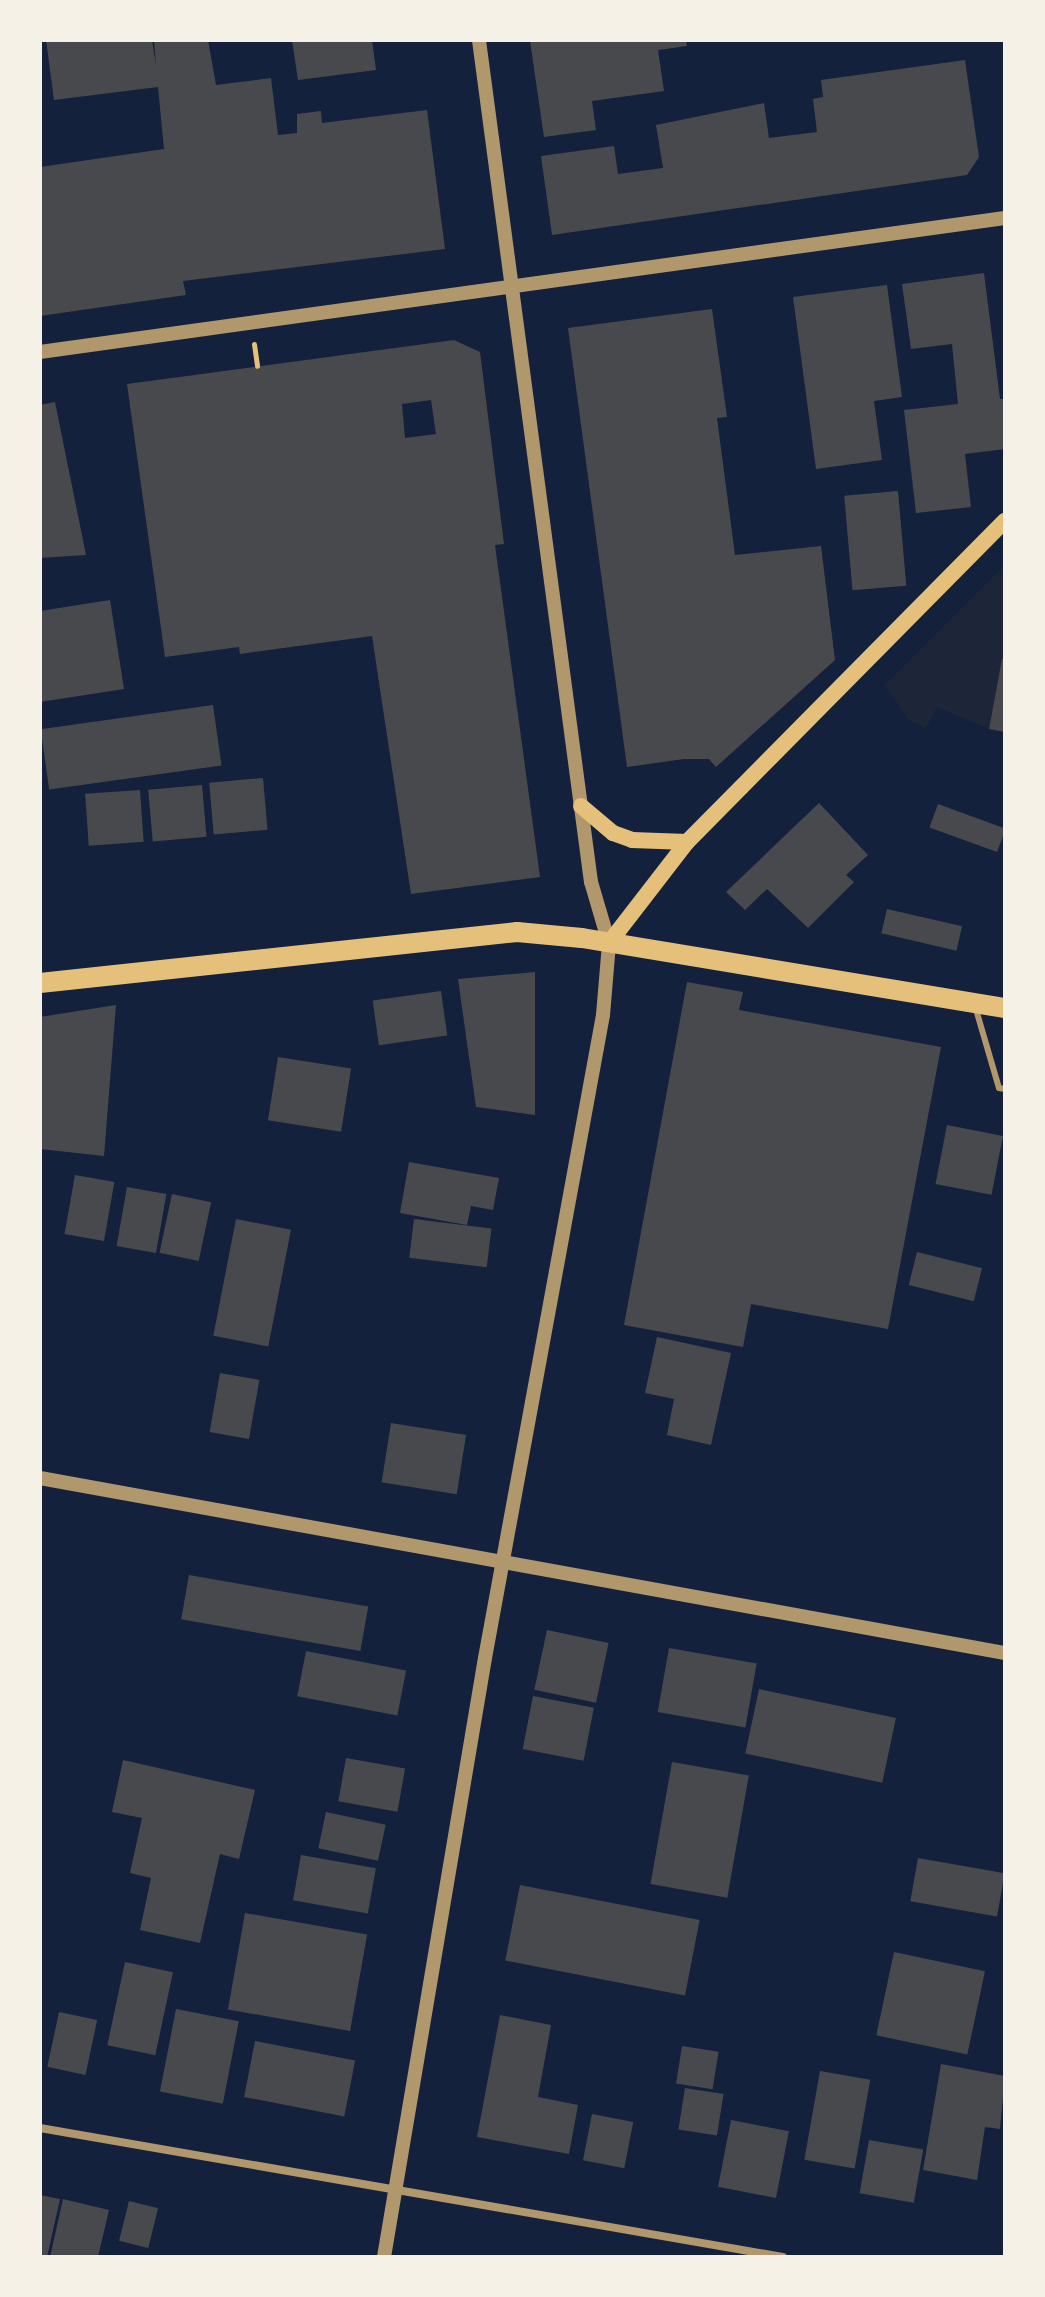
<!DOCTYPE html>
<html>
<head>
<meta charset="utf-8">
<style>
  body { margin:0 }
  #map { position:relative; width:1045px; height:2297px; overflow:hidden; background:#14213d; font-family:"DejaVu Sans",sans-serif }
  div>[style] { position:absolute }
  .green>* { inset:0; background:#1d2539 }
  .building>* { inset:0; background:#48494c; transform-origin:0 0 }
  .path>* { height:5px; margin:-2.5px; padding:0 2.5px; transform-origin:2.5px; border-radius:2.5px; background:#e5c07b }
  .service>* { height:6px; margin:-3px; padding:0 3px; transform-origin:3px; border-radius:3px; background:#b1986c }
  .minor>* { height:8px; margin:-4px; padding:0 4px; transform-origin:4px; border-radius:4px; background:#b1986c }
  .tertiary>* { height:14px; margin:-7px; padding:0 7px; transform-origin:7px; border-radius:7px; background:#b1986c }
  .secondary>* { height:16px; margin:-8px; padding:0 8px; transform-origin:8px; border-radius:8px; background:#e5c07b }
  .primary>* { height:20px; margin:-10px; padding:0 10px; transform-origin:10px; border-radius:10px; background:#e5c07b }
  span { translate:-50% -50%; white-space:nowrap; text-align:center; line-height:1.15; -webkit-text-stroke:7px #f6f1e7; paint-order:stroke }
  .frame { position:absolute; inset:0; border:42px solid #f6f1e7; pointer-events:none }
</style>
</head>
<body>
<div id="map">
  <div class="green">
    <i style="clip-path:polygon(1005px 565px,1005px 659px,989px 729px,937px 707px,926px 728px,909px 720px,885px 685px)"></i>
  </div>
  <div class="building">
    <i style="clip-path:polygon(46px 40px,152px 40px,156px 66px,154px 40px,208px 40px,216px 85px,271px 78px,278px 135px,297px 133px,297px 114px,321px 111px,322px 123px,427px 110px,445px 249px,183px 281px,186px 295px,40px 316px,40px 167px,164px 149px,158px 87px,54px 100px)"></i>
    <i style="clip-path:polygon(292px 40px,372px 40px,376px 70px,298px 80px)"></i>
    <i style="clip-path:polygon(686px 40px,687px 46px,658px 50px,664px 91px,592px 101px,596px 130px,544px 137px,530px 41px)"></i>
    <i style="clip-path:polygon(965px 60px,979px 157px,967px 175px,552px 235px,541px 156px,614px 146px,618px 174px,663px 168px,656px 125px,764px 103px,769px 138px,817px 132px,813px 99px,823px 97px,821px 80px)"></i>
    <i style="clip-path:polygon(984px 273px,1000px 399px,1005px 399px,1005px 449px,965px 454px,971px 507px,916px 513px,904px 410px,958px 404px,952px 344px,911px 349px,902px 284px)"></i>
    <i style="clip-path:polygon(887px 285px,902px 397px,874px 401px,882px 460px,816px 469px,793px 297px)"></i>
    <i style="clip-path:polygon(712px 309px,727px 417px,717px 418px,735px 555px,821px 546px,835px 660px,716px 767px,709px 759px,684px 759px,627px 767px,568px 328px)"></i>
    <i style="clip-path:polygon(evenodd,454px 340px,480px 352px,504px 544px,495px 545px,540px 877px,411px 894px,372px 636px,240px 654px,239px 647px,165px 657px,127px 384px,454px 340px,431px 400px,436px 434px,405px 438px,402px 404px,431px 400px)"></i>
    <i style="clip-path:polygon(55px 402px,86px 555px,40px 558px,40px 405px)"></i>
    <i style="left:898px;top:491px;width:95px;height:54px;rotate:85deg"></i>
    <i style="clip-path:polygon(110px 600px,124px 689px,40px 702px,40px 611px)"></i>
    <i style="clip-path:polygon(1002px 659px,1005px 659px,1005px 732px,989px 729px)"></i>
    <i style="left:213px;top:705px;width:61px;height:174px;rotate:82deg"></i>
    <i style="left:263px;top:778px;width:52px;height:54px;rotate:85deg"></i>
    <i style="left:202px;top:785px;width:52px;height:54px;rotate:85deg"></i>
    <i style="left:140px;top:790px;width:52px;height:55px;rotate:86deg"></i>
    <i style="clip-path:polygon(819px 803px,868px 855px,846px 875px,854px 882px,808px 928px,767px 889px,745px 910px,726px 892px)"></i>
    <i style="left:938px;top:804px;width:72px;height:25px;rotate:20deg"></i>
    <i style="left:887px;top:909px;width:77px;height:25px;rotate:13deg"></i>
    <i style="clip-path:polygon(535px 972px,535px 1115px,476px 1107px,458px 979px)"></i>
    <i style="clip-path:polygon(687px 982px,743px 992px,739px 1010px,941px 1047px,888px 1329px,751px 1304px,743px 1347px,624px 1325px)"></i>
    <i style="left:441px;top:991px;width:45px;height:69px;rotate:82deg"></i>
    <i style="clip-path:polygon(116px 1005px,104px 1156px,40px 1149px,40px 1017px)"></i>
    <i style="left:278px;top:1057px;width:74px;height:64px;rotate:9deg"></i>
    <i style="left:947px;top:1125px;width:57px;height:60px;rotate:11deg"></i>
    <i style="clip-path:polygon(409px 1162px,499px 1178px,493px 1210px,471px 1206px,467px 1225px,400px 1213px)"></i>
    <i style="left:75px;top:1175px;width:40px;height:60px;rotate:10deg"></i>
    <i style="left:127px;top:1187px;width:40px;height:60px;rotate:10deg"></i>
    <i style="left:172px;top:1194px;width:40px;height:60px;rotate:12deg"></i>
    <i style="left:236px;top:1219px;width:56px;height:119px;rotate:11deg"></i>
    <i style="left:414px;top:1219px;width:78px;height:39px;rotate:7deg"></i>
    <i style="left:917px;top:1252px;width:67px;height:34px;rotate:14deg"></i>
    <i style="clip-path:polygon(657px 1337px,731px 1353px,711px 1445px,667px 1435px,674px 1399px,645px 1393px)"></i>
    <i style="left:220px;top:1373px;width:40px;height:60px;rotate:10deg"></i>
    <i style="left:391px;top:1423px;width:76px;height:60px;rotate:9deg"></i>
    <i style="left:189px;top:1575px;width:182px;height:45px;rotate:10deg"></i>
    <i style="left:547px;top:1630px;width:63px;height:61px;rotate:12deg"></i>
    <i style="left:669px;top:1648px;width:89px;height:65px;rotate:10deg"></i>
    <i style="left:306px;top:1651px;width:102px;height:46px;rotate:11deg"></i>
    <i style="left:759px;top:1689px;width:140px;height:66px;rotate:12deg"></i>
    <i style="left:533px;top:1696px;width:62px;height:54px;rotate:11deg"></i>
    <i style="left:346px;top:1758px;width:60px;height:44px;rotate:10deg"></i>
    <i style="clip-path:polygon(123px 1760px,255px 1790px,239px 1859px,220px 1854px,200px 1943px,140px 1930px,151px 1878px,130px 1873px,142px 1818px,112px 1812px)"></i>
    <i style="left:672px;top:1762px;width:78px;height:124px;rotate:10deg"></i>
    <i style="left:326px;top:1812px;width:61px;height:37px;rotate:12deg"></i>
    <i style="left:301px;top:1855px;width:76px;height:46px;rotate:10deg"></i>
    <i style="left:918px;top:1858px;width:88px;height:44px;rotate:10deg"></i>
    <i style="left:520px;top:1885px;width:183px;height:77px;rotate:11deg"></i>
    <i style="left:245px;top:1913px;width:124px;height:98px;rotate:10deg"></i>
    <i style="left:894px;top:1952px;width:93px;height:85px;rotate:12deg"></i>
    <i style="left:125px;top:1962px;width:49px;height:85px;rotate:12deg"></i>
    <i style="left:176px;top:2009px;width:64px;height:84px;rotate:11deg"></i>
    <i style="left:59px;top:2012px;width:39px;height:56px;rotate:12deg"></i>
    <i style="clip-path:polygon(500px 2015px,551px 2025px,538px 2097px,578px 2105px,569px 2154px,477px 2137px)"></i>
    <i style="left:255px;top:2041px;width:102px;height:57px;rotate:11deg"></i>
    <i style="left:682px;top:2046px;width:37px;height:38px;rotate:9deg"></i>
    <i style="clip-path:polygon(941px 2064px,1005px 2076px,1000px 2129px,985px 2127px,977px 2180px,923px 2170px)"></i>
    <i style="left:820px;top:2071px;width:51px;height:90px;rotate:10deg"></i>
    <i style="left:685px;top:2088px;width:39px;height:42px;rotate:9deg"></i>
    <i style="left:592px;top:2114px;width:42px;height:47px;rotate:11deg"></i>
    <i style="left:731px;top:2120px;width:59px;height:68px;rotate:11deg"></i>
    <i style="left:869px;top:2140px;width:55px;height:54px;rotate:10deg"></i>
    <i style="clip-path:polygon(40px 2195px,60px 2199px,47px 2257px,40px 2257px)"></i>
    <i style="clip-path:polygon(63px 2199px,109px 2210px,98px 2257px,50px 2257px)"></i>
    <i style="left:129px;top:2201px;width:30px;height:41px;rotate:14deg"></i>
  </div>
  <div class="path">
    <i style="left:254px;top:344px;width:22px;rotate:82deg"></i>
  </div>
  <div class="service">
    <i style="left:975px;top:1006px;width:85px;rotate:73.7deg"></i>
    <i style="left:999px;top:1088px;width:6px;rotate:9deg"></i>
  </div>
  <div class="minor">
    <i style="left:40px;top:2128px;width:754px;rotate:9.85deg"></i>
  </div>
  <div class="tertiary">
    <i style="left:40px;top:352px;width:974px;rotate:-7.91deg"></i>
    <i style="left:40px;top:1478px;width:981px;rotate:10.28deg"></i>
    <i style="left:384px;top:2257px;width:607px;rotate:-80.43deg"></i>
    <i style="left:485px;top:1658px;width:654px;rotate:-79.6deg"></i>
    <i style="left:603px;top:1015px;width:72px;rotate:-85.2deg"></i>
    <i style="left:609px;top:943px;width:64px;rotate:-106.4deg"></i>
    <i style="left:591px;top:882px;width:849px;rotate:-97.58deg"></i>
  </div>
  <div class="secondary">
    <i style="left:581px;top:806px;width:42px;rotate:40.2deg"></i>
    <i style="left:613px;top:833px;width:20px;rotate:20deg"></i>
    <i style="left:632px;top:840px;width:55px;rotate:2.1deg"></i>
    <i style="left:609px;top:943px;width:128px;rotate:-52.3deg"></i>
    <i style="left:687px;top:842px;width:452px;rotate:-45.3deg"></i>
  </div>
  <div class="primary">
    <i style="left:40px;top:983px;width:480px;rotate:-6.1deg"></i>
    <i style="left:517px;top:932px;width:65px;rotate:5.3deg"></i>
    <i style="left:582px;top:938px;width:429px;rotate:9.4deg"></i>
  </div>
  <div class="frame"></div>
</div>
</body>
</html>
